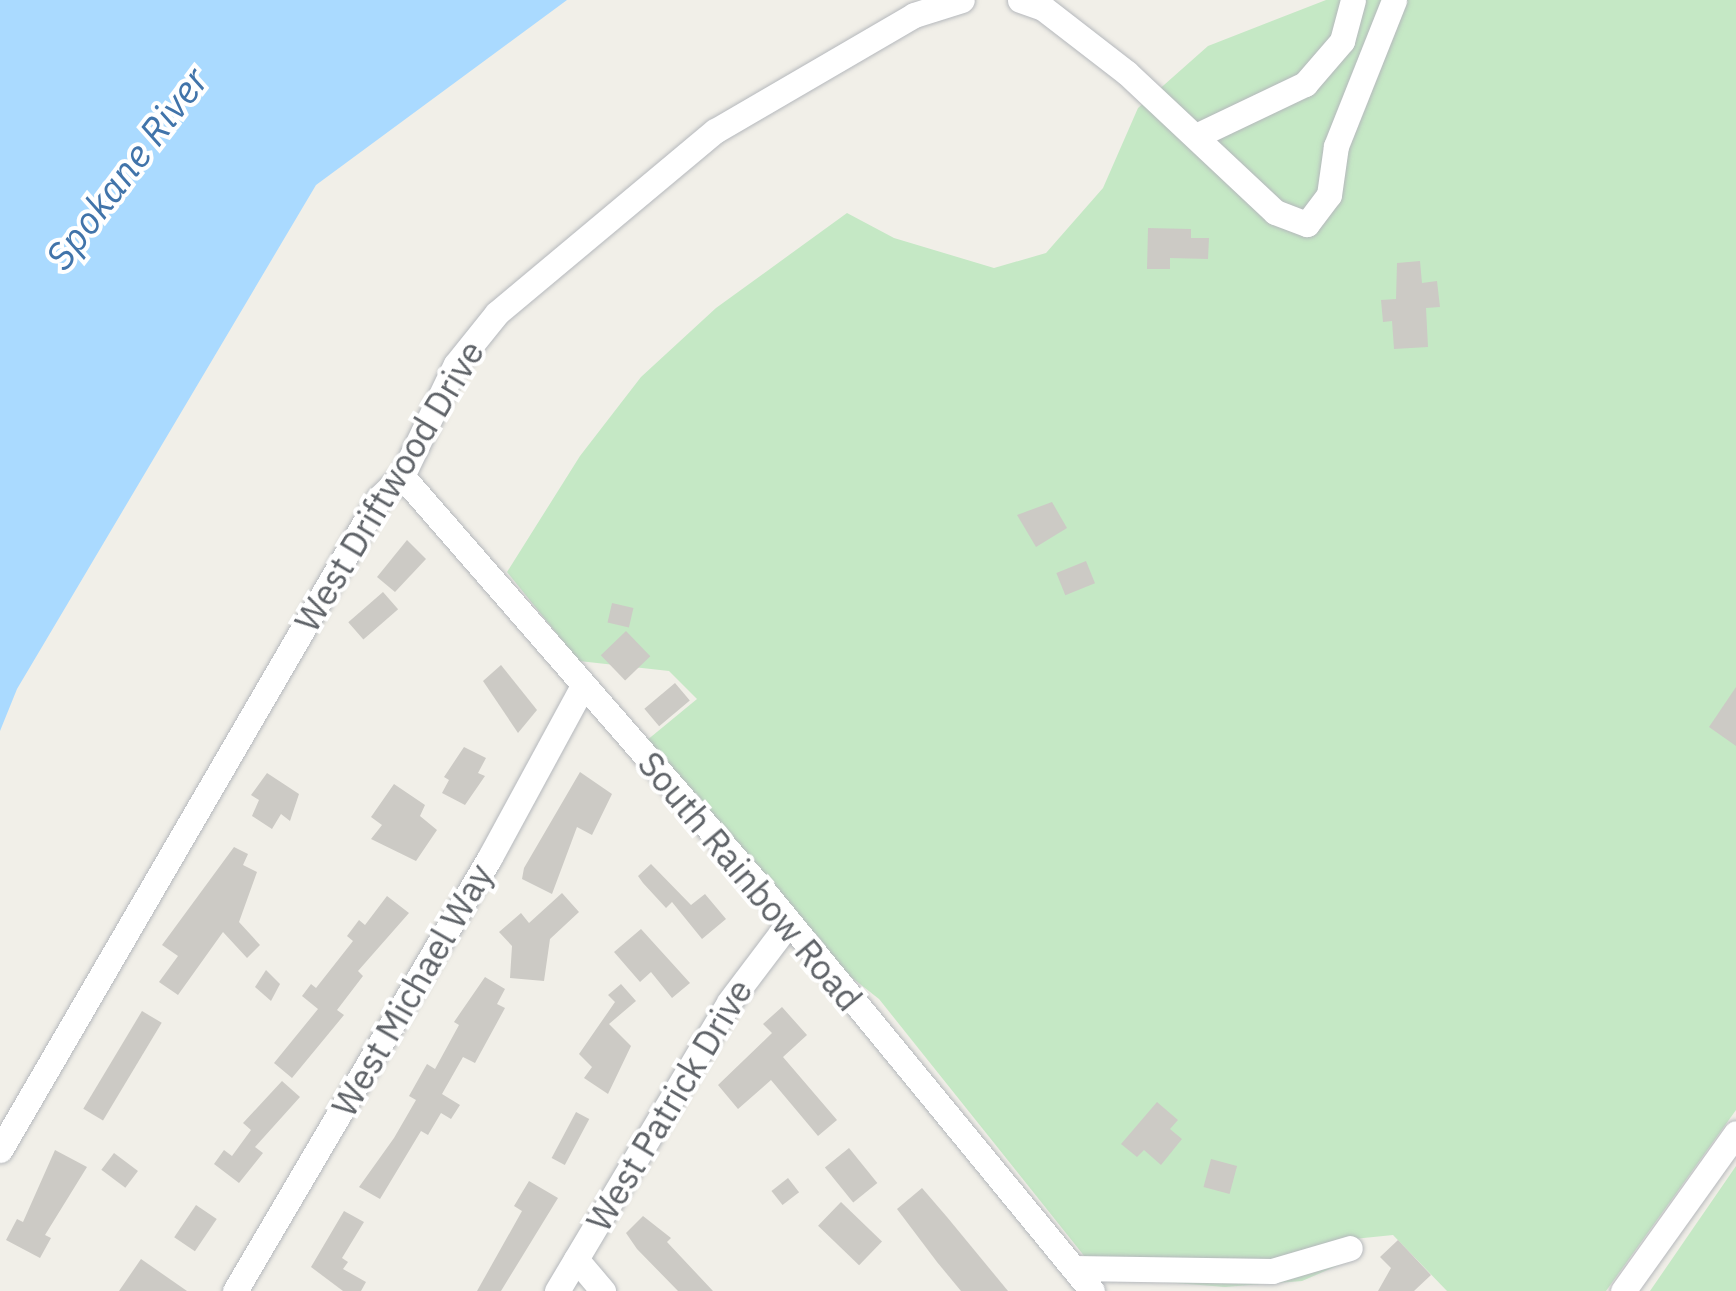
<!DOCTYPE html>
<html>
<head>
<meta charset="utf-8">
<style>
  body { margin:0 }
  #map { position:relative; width:1736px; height:1291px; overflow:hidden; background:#f1efe8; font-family:"IBM Plex Sans",sans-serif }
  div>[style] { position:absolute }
  .green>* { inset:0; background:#c5e8c5 }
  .water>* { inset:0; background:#aadaff }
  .building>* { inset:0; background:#cccac5; transform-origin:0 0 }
  .roads { filter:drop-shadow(0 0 2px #b5b8bc) drop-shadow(0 0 2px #b5b8bc) }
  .minor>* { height:25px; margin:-12.5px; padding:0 12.5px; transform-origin:12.5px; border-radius:12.5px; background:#fff }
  span { translate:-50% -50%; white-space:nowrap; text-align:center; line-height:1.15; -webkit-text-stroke:8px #fff; paint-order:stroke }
  .street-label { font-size:35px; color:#5f6368 }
  .water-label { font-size:38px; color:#4174aa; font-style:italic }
</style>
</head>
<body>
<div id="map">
  <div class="green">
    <i style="clip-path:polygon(1326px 0,1736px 0,1736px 1110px,1606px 1291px,1447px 1291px,1393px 1235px,1344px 1240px,1353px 1259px,1302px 1281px,1225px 1287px,1101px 1277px,879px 999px,832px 962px,646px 741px,697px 699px,669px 671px,579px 661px,507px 572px,580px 456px,641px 377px,716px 308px,847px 213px,894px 238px,994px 268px,1046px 253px,1103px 188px,1138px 108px,1208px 46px)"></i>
    <i style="clip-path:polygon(1736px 1166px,1736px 1291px,1650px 1291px)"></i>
  </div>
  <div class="water">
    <i style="clip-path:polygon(0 0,567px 0,316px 185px,17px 689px,0 731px)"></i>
  </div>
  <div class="building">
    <i style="clip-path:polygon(1148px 228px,1191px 229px,1191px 238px,1209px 238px,1208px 259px,1170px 258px,1170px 269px,1147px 269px)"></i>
    <i style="clip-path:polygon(1420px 261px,1422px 283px,1437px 281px,1440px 307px,1426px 308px,1428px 347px,1394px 349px,1392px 321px,1383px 322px,1381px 300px,1396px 299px,1397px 263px)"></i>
    <i style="clip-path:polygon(1052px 502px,1067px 528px,1036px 547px,1017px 515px)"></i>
    <i style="clip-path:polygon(407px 540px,426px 559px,395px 592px,377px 577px)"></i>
    <i style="left:1086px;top:561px;width:24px;height:32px;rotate:68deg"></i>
    <i style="left:383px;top:592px;width:23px;height:46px;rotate:49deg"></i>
    <i style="left:612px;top:603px;width:22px;height:20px;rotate:13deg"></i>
    <i style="left:626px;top:631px;width:35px;height:35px;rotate:46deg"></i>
    <i style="clip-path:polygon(501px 665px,537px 710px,518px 733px,483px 681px)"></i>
    <i style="left:675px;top:683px;width:23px;height:40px;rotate:50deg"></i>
    <i style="clip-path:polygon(1736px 687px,1736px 746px,1709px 727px)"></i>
    <i style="clip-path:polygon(464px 747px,486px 758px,478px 773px,485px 776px,465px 805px,442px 793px,449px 780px,444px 777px)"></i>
    <i style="clip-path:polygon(580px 772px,612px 794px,592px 835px,577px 827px,552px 894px,522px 879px,524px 868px)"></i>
    <i style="clip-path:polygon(267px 773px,299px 794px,290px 821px,281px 814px,272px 829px,252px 816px,259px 800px,251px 795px)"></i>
    <i style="clip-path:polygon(394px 784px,425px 805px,420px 816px,437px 830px,416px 861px,371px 839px,382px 825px,371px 817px)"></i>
    <i style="clip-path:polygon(234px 847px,248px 854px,243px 865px,257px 872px,239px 922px,260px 945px,247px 958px,223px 932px,178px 995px,159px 982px,178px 956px,162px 945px)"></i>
    <i style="clip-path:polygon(651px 864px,691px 905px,705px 894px,726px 919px,702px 939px,672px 902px,666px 908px,643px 883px,638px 876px)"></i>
    <i style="clip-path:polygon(562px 893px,579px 912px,550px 939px,544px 981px,510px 978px,512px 946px,499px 932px,521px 913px,529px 923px)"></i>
    <i style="clip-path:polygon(387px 896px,409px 913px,358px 971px,363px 976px,337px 1010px,344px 1015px,292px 1078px,274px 1063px,318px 1009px,302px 996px,311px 984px,316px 988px,353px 941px,347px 936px,359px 920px,365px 925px)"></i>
    <i style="clip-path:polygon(641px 929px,690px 983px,672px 998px,651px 972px,640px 982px,614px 952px)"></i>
    <i style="clip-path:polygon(266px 970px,280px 984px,271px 1001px,255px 987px)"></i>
    <i style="clip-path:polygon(485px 977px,505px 989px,497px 1004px,505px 1008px,475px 1063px,463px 1057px,442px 1094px,460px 1105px,451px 1119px,441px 1113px,428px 1135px,421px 1131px,380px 1199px,359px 1187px,394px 1138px,416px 1100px,409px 1096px,427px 1064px,435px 1069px,459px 1025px,454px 1022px)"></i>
    <i style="clip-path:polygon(621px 984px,636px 1001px,609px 1024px,631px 1046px,608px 1094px,584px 1078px,592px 1067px,579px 1054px,615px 1002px,608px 995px)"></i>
    <i style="clip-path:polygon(782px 1007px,807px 1035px,783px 1057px,837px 1120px,818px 1136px,771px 1080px,738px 1109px,718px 1085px,772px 1033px,763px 1024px)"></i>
    <i style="left:142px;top:1011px;width:23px;height:114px;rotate:31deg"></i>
    <i style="clip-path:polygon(282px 1081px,300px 1097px,255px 1147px,263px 1153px,239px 1183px,214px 1164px,224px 1150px,232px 1156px,251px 1130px,243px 1123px)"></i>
    <i style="clip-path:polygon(1157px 1102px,1178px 1120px,1170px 1129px,1182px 1139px,1161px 1165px,1144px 1150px,1137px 1157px,1121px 1144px)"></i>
    <i style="left:576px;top:1112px;width:15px;height:52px;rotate:28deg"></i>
    <i style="left:849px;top:1148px;width:45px;height:31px;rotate:51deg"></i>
    <i style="clip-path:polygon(55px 1150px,87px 1167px,45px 1235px,51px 1238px,40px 1258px,6px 1240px,17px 1219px,23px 1222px)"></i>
    <i style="left:114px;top:1153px;width:30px;height:21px;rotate:37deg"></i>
    <i style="left:1211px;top:1159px;width:27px;height:29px;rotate:15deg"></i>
    <i style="left:788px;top:1178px;width:18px;height:21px;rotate:52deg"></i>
    <i style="clip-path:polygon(529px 1181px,558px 1198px,501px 1291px,477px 1291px,522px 1211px,514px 1206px)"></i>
    <i style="clip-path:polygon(922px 1188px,947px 1217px,1008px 1291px,961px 1291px,937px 1262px,897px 1209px)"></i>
    <i style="left:841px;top:1202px;width:57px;height:33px;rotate:44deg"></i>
    <i style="left:196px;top:1205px;width:25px;height:39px;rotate:34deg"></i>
    <i style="clip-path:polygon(344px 1211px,364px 1222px,342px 1258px,348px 1262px,343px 1269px,366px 1282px,361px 1291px,343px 1291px,311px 1267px)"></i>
    <i style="clip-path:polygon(643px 1216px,671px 1238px,667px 1242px,713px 1291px,678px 1291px,637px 1249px,626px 1233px)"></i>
    <i style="clip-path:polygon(1398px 1240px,1431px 1275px,1414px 1291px,1378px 1291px,1391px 1268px,1380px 1257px)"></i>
    <i style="clip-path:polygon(141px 1259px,187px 1291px,119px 1291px)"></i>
  </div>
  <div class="roads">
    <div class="minor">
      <i style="left:1020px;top:0;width:24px;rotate:19deg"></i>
      <i style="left:1043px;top:8px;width:106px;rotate:37.7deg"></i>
      <i style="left:1127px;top:73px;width:203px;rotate:43.2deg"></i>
      <i style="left:1275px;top:212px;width:34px;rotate:21deg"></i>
      <i style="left:1307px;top:224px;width:36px;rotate:-53deg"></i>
      <i style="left:1329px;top:195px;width:49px;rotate:-81.9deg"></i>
      <i style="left:1336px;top:146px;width:157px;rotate:-68.3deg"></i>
      <i style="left:1198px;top:135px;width:119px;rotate:-25.5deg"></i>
      <i style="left:1305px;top:84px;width:57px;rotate:-49.3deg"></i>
      <i style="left:1342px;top:41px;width:42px;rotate:-75deg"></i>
      <i style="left:402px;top:476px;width:556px;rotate:48.94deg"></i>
      <i style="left:767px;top:895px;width:512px;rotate:50.62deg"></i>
      <i style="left:0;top:1150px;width:754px;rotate:-59.83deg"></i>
      <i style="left:379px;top:498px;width:32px;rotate:-44deg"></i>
      <i style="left:402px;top:476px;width:124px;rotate:-64.3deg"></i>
      <i style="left:456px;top:364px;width:65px;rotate:-51.2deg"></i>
      <i style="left:497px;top:313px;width:284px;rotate:-39.9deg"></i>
      <i style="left:715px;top:131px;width:230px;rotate:-30.2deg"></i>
      <i style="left:914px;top:15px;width:50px;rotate:-17.4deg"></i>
      <i style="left:576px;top:1259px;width:42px;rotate:49.8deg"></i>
      <i style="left:1074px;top:1268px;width:198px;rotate:0.9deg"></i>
      <i style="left:1272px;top:1271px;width:81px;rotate:-16.4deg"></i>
      <i style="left:235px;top:1291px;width:503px;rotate:-59.56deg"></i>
      <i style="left:490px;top:857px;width:195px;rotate:-61.5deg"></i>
      <i style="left:557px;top:1291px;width:336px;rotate:-59.2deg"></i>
      <i style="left:729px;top:1002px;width:98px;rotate:-52.9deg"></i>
      <i style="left:1623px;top:1291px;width:194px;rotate:-54.4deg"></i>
    </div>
  </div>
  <div class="street-label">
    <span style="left:389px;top:486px;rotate:-59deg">West Driftwood Drive</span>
    <span style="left:750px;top:881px;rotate:50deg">South Rainbow Road</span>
    <span style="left:412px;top:990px;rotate:-60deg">West Michael Way</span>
    <span style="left:669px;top:1105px;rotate:-59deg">West Patrick Drive</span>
  </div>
  <div class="water-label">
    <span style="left:126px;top:168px;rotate:-53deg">Spokane River</span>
  </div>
</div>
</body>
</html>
